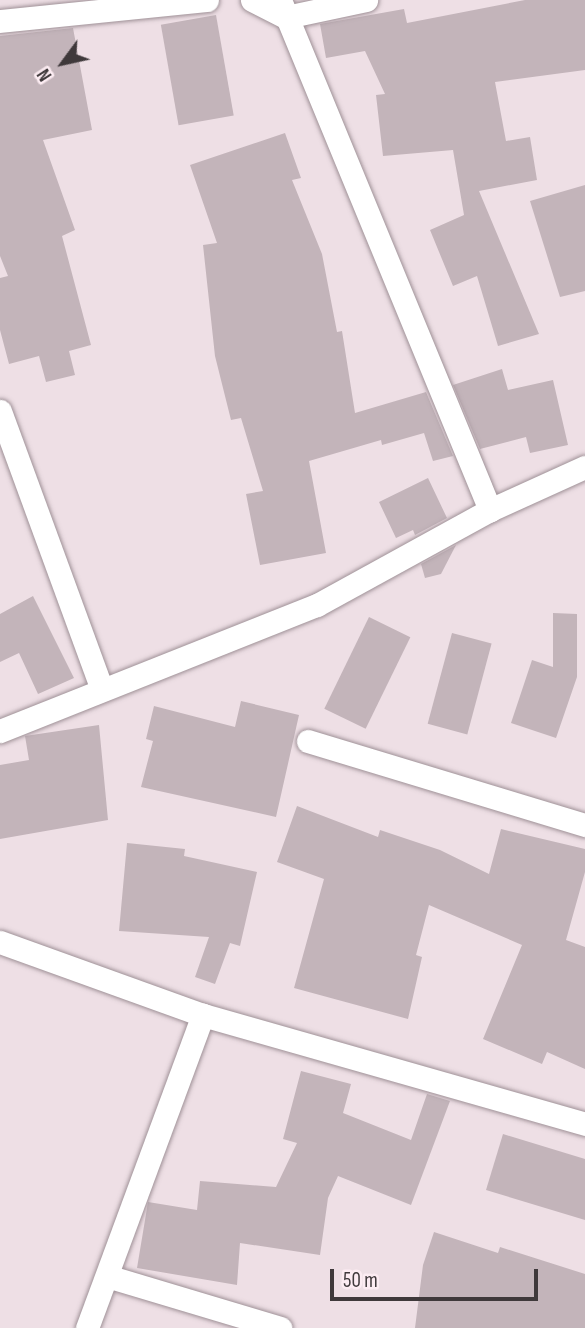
<!DOCTYPE html>
<html>
<head>
<meta charset="utf-8">
<style>
  body { margin:0 }
  #map { position:relative; width:585px; height:1328px; overflow:hidden; background:#eedfe5; font-family:"Sofia Sans Condensed",sans-serif }
  div>[style] { position:absolute }
  .building>* { inset:0; background:#c3b4ba; transform-origin:0 0 }
  .roads { filter:drop-shadow(0 0 2px #9f9197) drop-shadow(0 0 2px #9f9197) }
  .street>* { height:23px; margin:-11.5px; padding:0 11.5px; transform-origin:11.5px; border-radius:11.5px; background:#fff }
  span { translate:-50% -50%; white-space:nowrap; text-align:center; line-height:1.15; -webkit-text-stroke:5px #fcecf2; paint-order:stroke }
  .north { position:absolute; left:28px; top:28px; width:70px; height:70px; -webkit-text-stroke:5px #fcecf2; paint-order:stroke; rotate:237deg; font-size:19px; font-weight:700; line-height:28px; text-align:center; color:#3f393b }
  .north::after { content:''; display:block; margin:auto; width:24px; height:32px; background:#3f393b; clip-path:polygon(50% 0,100% 100%,50% 72%,0 100%) }
  .scale { position:absolute; left:330px; top:1269px; width:208px; height:32px; box-sizing:border-box; border:4px solid #3f393b; border-top:0; padding-left:9px; font-size:21px; line-height:24px; white-space:nowrap; color:#3f393b; -webkit-text-stroke:5px #fcecf2; paint-order:stroke }
</style>
</head>
<body>
<div id="map">
  <div class="building">
    <i style="clip-path:polygon(525px 0,585px 0,585px 70px,495px 82px,506px 141px,530px 137px,537px 180px,479px 191px,539px 334px,498px 346px,477px 276px,453px 286px,430px 230px,464px 215px,453px 150px,383px 156px,376px 95px,385px 94px,365px 51px,326px 58px,320px 24px,404px 9px,407px 23px)"></i>
    <i style="left:216px;top:15px;width:102px;height:56px;rotate:80deg"></i>
    <i style="clip-path:polygon(73px 28px,92px 130px,43px 140px,75px 230px,62px 236px,91px 345px,69px 351px,75px 375px,46px 382px,39px 356px,9px 364px,0 330px,0 278px,8px 276px,0 256px,0 36px)"></i>
    <i style="clip-path:polygon(285px 133px,301px 178px,292px 180px,322px 254px,337px 332px,342px 331px,355px 413px,426px 392px,453px 456px,433px 461px,424px 433px,382px 445px,381px 440px,309px 461px,326px 553px,260px 565px,246px 494px,263px 491px,241px 418px,231px 420px,215px 356px,203px 245px,217px 243px,190px 165px)"></i>
    <i style="clip-path:polygon(585px 185px,585px 291px,560px 297px,530px 201px)"></i>
    <i style="clip-path:polygon(502px 369px,508px 390px,553px 380px,568px 445px,530px 453px,526px 437px,480px 449px,453px 385px)"></i>
    <i style="clip-path:polygon(428px 478px,447px 518px,415px 535px,413px 530px,396px 538px,379px 502px)"></i>
    <i style="clip-path:polygon(456px 545px,441px 574px,425px 578px,421px 564px)"></i>
    <i style="clip-path:polygon(33px 596px,74px 678px,38px 694px,19px 653px,0 662px,0 614px)"></i>
    <i style="clip-path:polygon(553px 613px,577px 614px,577px 677px,556px 738px,511px 723px,532px 660px,553px 667px)"></i>
    <i style="left:369px;top:617px;width:46px;height:102px;rotate:26deg"></i>
    <i style="left:452px;top:633px;width:41px;height:94px;rotate:15deg"></i>
    <i style="clip-path:polygon(241px 701px,299px 715px,276px 817px,141px 787px,153px 741px,146px 739px,154px 706px,235px 727px)"></i>
    <i style="clip-path:polygon(99px 725px,108px 820px,0 839px,0 765px,29px 760px,25px 736px)"></i>
    <i style="clip-path:polygon(297px 806px,378px 837px,380px 830px,440px 850px,489px 874px,501px 829px,585px 849px,585px 872px,566px 940px,585px 947px,585px 1069px,547px 1052px,542px 1064px,483px 1039px,522px 945px,429px 905px,416px 955px,422px 957px,408px 1019px,294px 988px,324px 879px,277px 862px)"></i>
    <i style="clip-path:polygon(127px 843px,185px 849px,184px 856px,257px 872px,240px 946px,230px 943px,215px 984px,195px 977px,209px 937px,119px 931px)"></i>
    <i style="clip-path:polygon(301px 1071px,351px 1084px,343px 1113px,411px 1140px,427px 1094px,450px 1101px,411px 1205px,338px 1176px,328px 1198px,320px 1255px,240px 1243px,237px 1285px,137px 1268px,148px 1202px,197px 1210px,200px 1181px,276px 1187px,297px 1143px,283px 1139px)"></i>
    <i style="clip-path:polygon(503px 1134px,585px 1159px,585px 1220px,486px 1190px)"></i>
    <i style="clip-path:polygon(434px 1232px,498px 1253px,500px 1247px,585px 1274px,585px 1328px,415px 1328px,423px 1265px)"></i>
  </div>
  <div class="roads">
    <div class="street">
      <i style="left:252px;top:0;width:38px;rotate:27deg"></i>
      <i style="left:286px;top:17px;width:82px;rotate:-12deg"></i>
      <i style="left:280px;top:0;width:552px;rotate:67.62deg"></i>
      <i style="left:0;top:21px;width:208px;rotate:-5.8deg"></i>
      <i style="left:0;top:411px;width:296px;rotate:69.9deg"></i>
      <i style="left:0;top:731px;width:341px;rotate:-21.7deg"></i>
      <i style="left:317px;top:605px;width:197px;rotate:-28.8deg"></i>
      <i style="left:490px;top:510px;width:104px;rotate:-24.4deg"></i>
      <i style="left:308px;top:741px;width:289px;rotate:16.9deg"></i>
      <i style="left:0;top:942px;width:216px;rotate:19.8deg"></i>
      <i style="left:203px;top:1015px;width:397px;rotate:15.9deg"></i>
      <i style="left:107px;top:1276px;width:181px;rotate:16.7deg"></i>
      <i style="left:87px;top:1328px;width:334px;rotate:-69.7deg"></i>
    </div>
  </div>
  <div class="north">N</div>
  <div class="scale">50 m</div>
</div>
</body>
</html>
